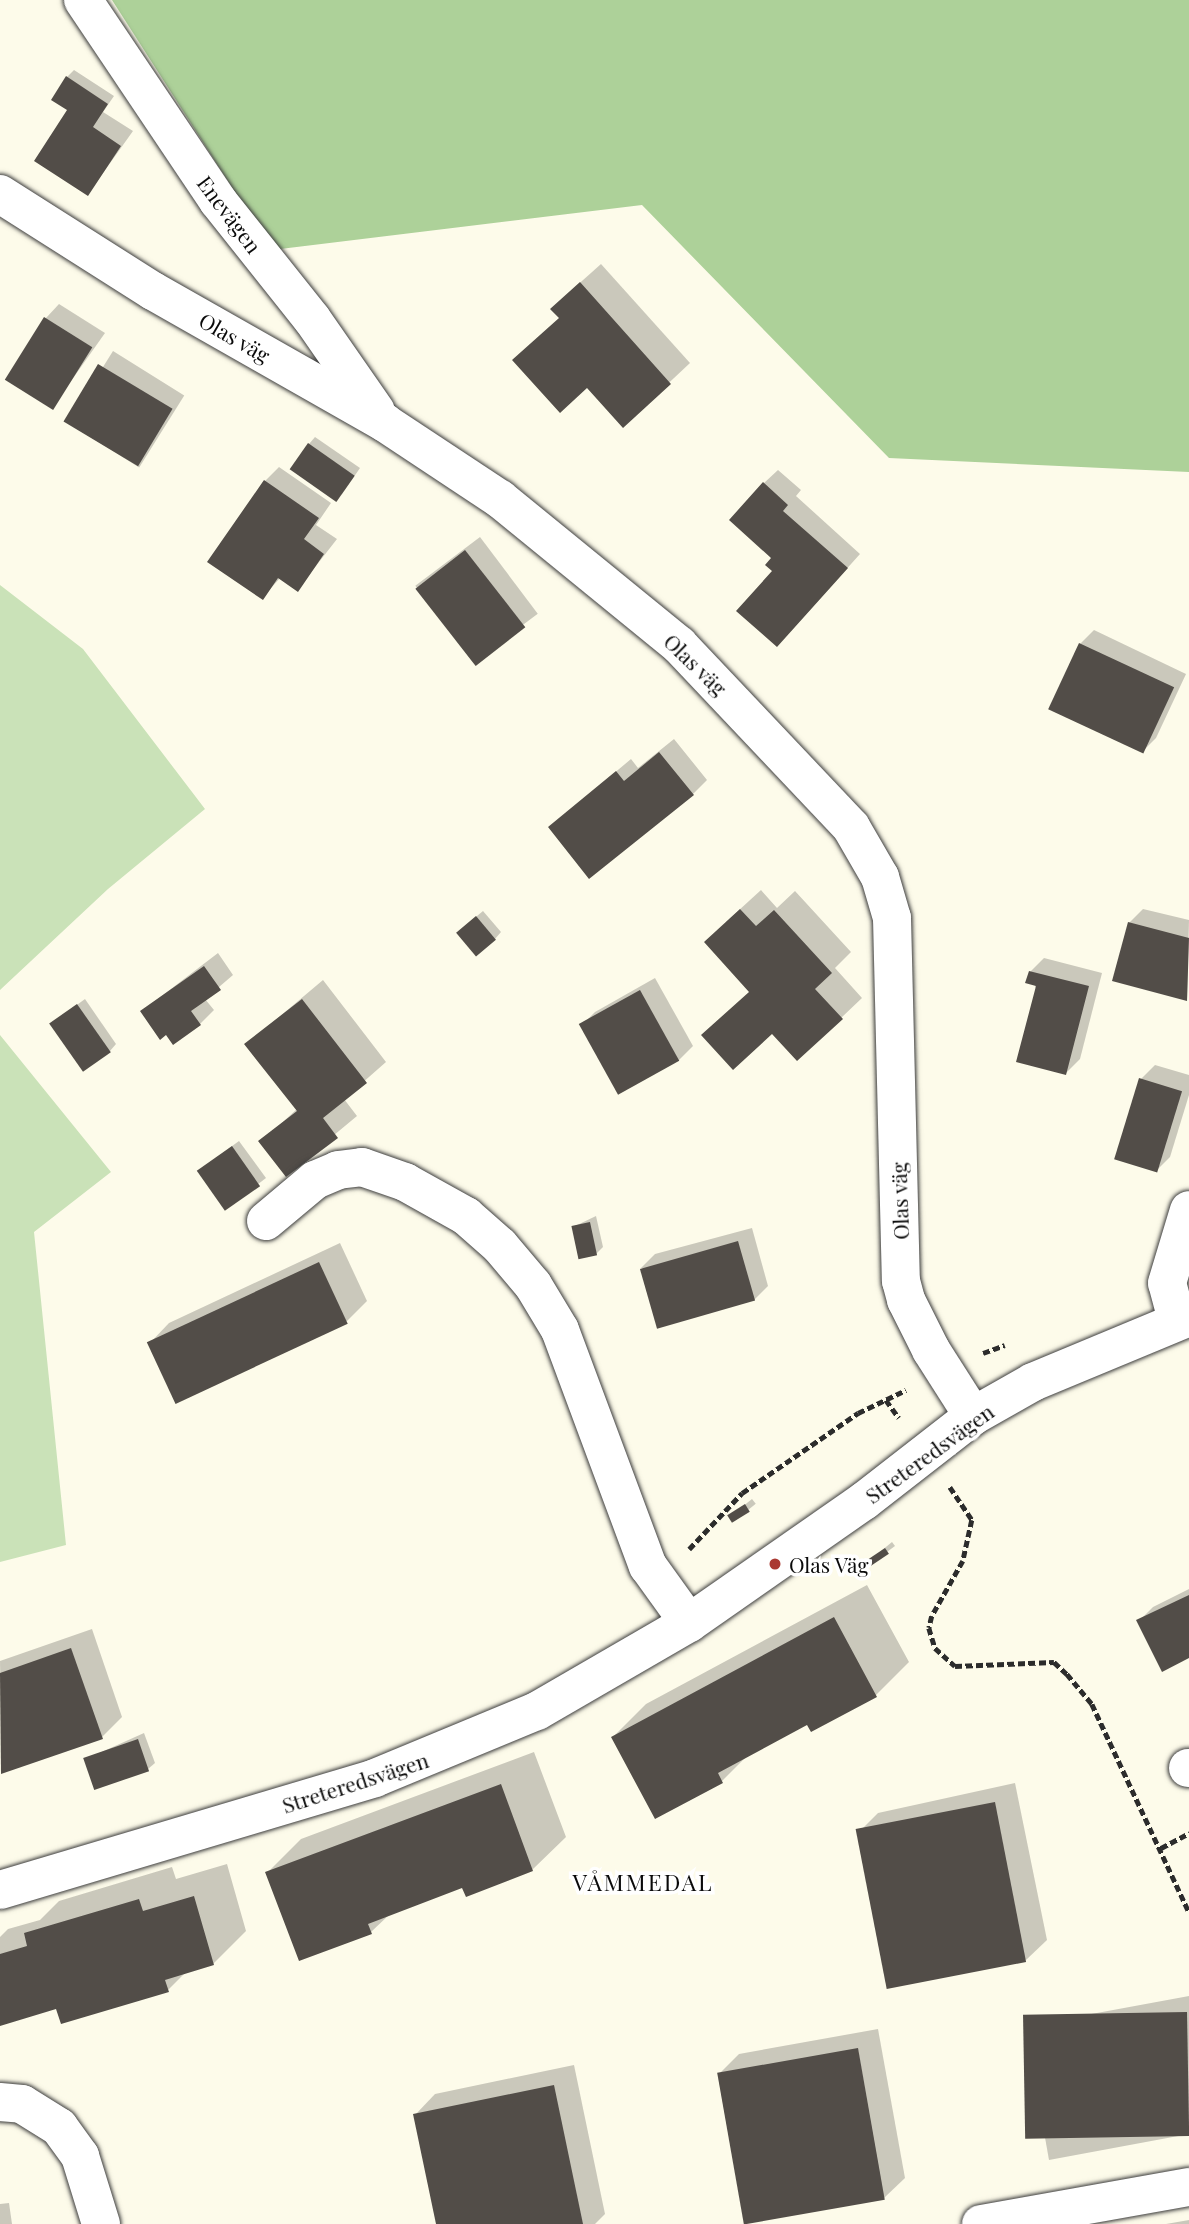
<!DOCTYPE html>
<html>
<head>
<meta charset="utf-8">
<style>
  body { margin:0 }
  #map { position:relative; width:1189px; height:2224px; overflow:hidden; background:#fdfbea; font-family:"Playfair Display",serif }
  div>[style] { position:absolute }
  .green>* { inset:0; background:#cae2b8 }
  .forest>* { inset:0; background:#add199 }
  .shadow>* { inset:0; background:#0003; transform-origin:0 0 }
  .building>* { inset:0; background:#524d48; transform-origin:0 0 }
  .path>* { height:4.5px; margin-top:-2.25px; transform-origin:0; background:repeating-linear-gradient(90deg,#2c2c2c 0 7px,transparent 0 10.5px) }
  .roads { filter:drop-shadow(0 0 2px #3d3d3d) drop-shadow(0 0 2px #3d3d3d) }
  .minor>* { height:38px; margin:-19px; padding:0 19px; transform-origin:19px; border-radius:19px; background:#fff }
  .dots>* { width:19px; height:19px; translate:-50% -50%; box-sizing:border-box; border:4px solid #fff; border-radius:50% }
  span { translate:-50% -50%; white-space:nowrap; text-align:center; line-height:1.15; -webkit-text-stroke:7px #fff; paint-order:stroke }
  .street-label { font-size:21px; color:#0a0a0a }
  .poi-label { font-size:21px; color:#0a0a0a }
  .left { translate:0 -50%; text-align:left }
  .neighbourhood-label { font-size:23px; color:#0a0a0a; letter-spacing:2px }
</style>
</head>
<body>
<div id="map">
  <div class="green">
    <i style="clip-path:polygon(0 585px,83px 649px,205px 809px,108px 889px,0 990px)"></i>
    <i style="clip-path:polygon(0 1035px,111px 1172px,34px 1232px,66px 1545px,0 1562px)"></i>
  </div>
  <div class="forest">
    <i style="clip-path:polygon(112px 0,1189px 0,1189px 472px,889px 458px,642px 205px,272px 250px)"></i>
  </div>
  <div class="shadow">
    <i style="clip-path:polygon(74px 70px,114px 96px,103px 112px,133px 131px,88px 194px,67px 77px)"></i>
    <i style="clip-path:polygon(601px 264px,690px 363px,624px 425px,560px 317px,573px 289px)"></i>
    <i style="clip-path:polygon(59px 304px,105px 333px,52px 408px,46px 318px)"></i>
    <i style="left:113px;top:351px;width:84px;height:85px;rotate:32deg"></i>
    <i style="clip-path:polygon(315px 437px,360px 468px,342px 494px,309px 444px)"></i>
    <i style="clip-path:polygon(279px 467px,331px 503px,316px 525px,337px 539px,298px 589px,281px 577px,262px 598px,265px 481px)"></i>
    <i style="clip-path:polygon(778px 470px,801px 490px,796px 496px,860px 554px,791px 631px,775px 571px,764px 483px)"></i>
    <i style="left:480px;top:537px;width:96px;height:81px;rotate:53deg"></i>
    <i style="clip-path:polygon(1094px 630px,1186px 674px,1156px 738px,1142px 752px,1080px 644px)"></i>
    <i style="clip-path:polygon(674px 739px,707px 780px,693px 794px,550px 827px,631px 759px,638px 768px)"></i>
    <i style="clip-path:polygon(761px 890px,777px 908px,795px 891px,851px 952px,835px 968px,862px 998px,841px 1018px,750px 991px,726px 922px)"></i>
    <i style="clip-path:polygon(1143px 909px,1189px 920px,1187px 999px,1129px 923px)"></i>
    <i style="clip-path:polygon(483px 911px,501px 932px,495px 939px,465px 926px)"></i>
    <i style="clip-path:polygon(218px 953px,233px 975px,205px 999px,214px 1010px,200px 1024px,167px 1033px,142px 1011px)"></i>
    <i style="clip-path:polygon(1044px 958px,1102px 973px,1080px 1059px,1066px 1073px,1030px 972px)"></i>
    <i style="clip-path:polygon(655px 978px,693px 1046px,679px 1060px,582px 1025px,595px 1012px)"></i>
    <i style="clip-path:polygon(323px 980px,386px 1062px,344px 1099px,357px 1116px,286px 1175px,261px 1142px,297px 1109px,247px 1044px)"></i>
    <i style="clip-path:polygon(85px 999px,116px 1044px,110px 1051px,52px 1023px)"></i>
    <i style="clip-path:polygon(1155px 1065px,1189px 1075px,1189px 1095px,1170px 1157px,1156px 1171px,1141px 1079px)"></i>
    <i style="clip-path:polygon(239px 1141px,266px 1178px,226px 1209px,206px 1165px)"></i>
    <i style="clip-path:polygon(596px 1216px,603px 1247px,596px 1254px,573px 1227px)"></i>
    <i style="clip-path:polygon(752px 1228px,768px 1286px,754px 1300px,641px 1268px,655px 1254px)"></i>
    <i style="clip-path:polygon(340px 1243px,367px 1301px,347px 1321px,149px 1344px,169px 1323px)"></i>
    <i style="left:752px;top:1499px;width:6px;height:28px;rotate:51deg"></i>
    <i style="clip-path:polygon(892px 1542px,895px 1546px,872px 1563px,870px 1560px)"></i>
    <i style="clip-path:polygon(867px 1585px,909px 1662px,876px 1695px,808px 1723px,748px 1755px,722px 1781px,613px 1737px,646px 1704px)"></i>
    <i style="clip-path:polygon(1189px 1589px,1189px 1657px,1139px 1621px,1153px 1607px)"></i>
    <i style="clip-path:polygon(92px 1629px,122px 1717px,102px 1737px,2px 1771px,0 1661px)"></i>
    <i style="clip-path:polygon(144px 1733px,155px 1763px,148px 1769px,86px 1759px)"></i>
    <i style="clip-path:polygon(534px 1752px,566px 1837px,532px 1870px,463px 1886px,390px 1914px,371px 1932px,268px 1872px,301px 1839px)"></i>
    <i style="clip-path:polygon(1015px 1783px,1047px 1940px,1026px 1960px,858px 1833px,878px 1813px)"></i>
    <i style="clip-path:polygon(227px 1864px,246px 1931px,213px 1964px,187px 1971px,168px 1990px,57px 2007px,0 2024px,0 1937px,8px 1929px,40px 1920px,59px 1901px,172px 1867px,176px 1879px)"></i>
    <i style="clip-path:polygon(1189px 1996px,1189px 2134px,1049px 2160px,1028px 2042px,1048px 2022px)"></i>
    <i style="clip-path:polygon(878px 2029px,905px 2178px,884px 2198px,719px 2074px,739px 2054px)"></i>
    <i style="clip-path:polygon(574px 2065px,605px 2214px,595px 2224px,438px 2224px,415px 2115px,435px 2094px)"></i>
    <i style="clip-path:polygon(9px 2203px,12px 2224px,0 2224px,0 2204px)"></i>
    <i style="clip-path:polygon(1189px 2220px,1189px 2224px,1166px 2224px)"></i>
  </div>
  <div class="building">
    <i style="clip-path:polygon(66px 76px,108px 104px,93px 127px,121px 146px,88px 196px,34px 161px,67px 110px,51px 100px)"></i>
    <i style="clip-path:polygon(580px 282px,671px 384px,623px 428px,587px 388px,560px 413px,512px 360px,559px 318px,550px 309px)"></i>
    <i style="left:44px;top:317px;width:57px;height:74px;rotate:32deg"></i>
    <i style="left:98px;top:364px;width:87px;height:67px;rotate:31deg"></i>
    <i style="left:308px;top:443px;width:57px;height:32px;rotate:35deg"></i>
    <i style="clip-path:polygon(264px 480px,319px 518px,304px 539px,324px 554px,298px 592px,278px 578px,263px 600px,207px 562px)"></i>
    <i style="clip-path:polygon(763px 482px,788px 505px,783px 511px,848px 568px,777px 647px,736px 611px,772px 571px,765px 565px,771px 558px,729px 520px)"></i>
    <i style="left:465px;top:550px;width:98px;height:63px;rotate:52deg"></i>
    <i style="left:1079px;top:643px;width:105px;height:73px;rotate:25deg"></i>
    <i style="clip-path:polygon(659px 752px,694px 795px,589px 879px,548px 827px,616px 771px,624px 781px)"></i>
    <i style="clip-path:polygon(740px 909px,756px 926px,774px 910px,832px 973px,815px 989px,843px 1019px,797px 1061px,772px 1034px,733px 1070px,701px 1035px,749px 992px,704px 942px)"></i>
    <i style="left:476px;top:916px;width:31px;height:26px;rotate:50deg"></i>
    <i style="clip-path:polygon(1128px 922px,1189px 938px,1187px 1001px,1112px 981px)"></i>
    <i style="clip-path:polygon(204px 966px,221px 990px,191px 1011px,201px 1025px,173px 1045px,166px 1035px,160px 1040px,140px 1011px)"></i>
    <i style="clip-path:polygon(1029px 971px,1089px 986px,1066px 1075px,1016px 1062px,1036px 986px,1025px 983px)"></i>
    <i style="left:640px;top:990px;width:81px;height:70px;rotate:61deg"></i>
    <i style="clip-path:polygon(302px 999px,367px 1083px,323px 1118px,338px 1138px,286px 1177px,258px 1141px,297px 1111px,244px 1044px)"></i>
    <i style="left:77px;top:1004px;width:59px;height:34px;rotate:55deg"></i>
    <i style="left:1139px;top:1078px;width:45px;height:85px;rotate:17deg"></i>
    <i style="left:232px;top:1146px;width:49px;height:43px;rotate:55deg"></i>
    <i style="left:590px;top:1222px;width:34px;height:19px;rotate:78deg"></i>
    <i style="left:738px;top:1241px;width:62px;height:102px;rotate:74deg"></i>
    <i style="left:319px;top:1262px;width:68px;height:190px;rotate:65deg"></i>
    <i style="left:745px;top:1504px;width:9px;height:21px;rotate:58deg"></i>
    <i style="left:885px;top:1548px;width:7px;height:22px;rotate:56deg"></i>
    <i style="clip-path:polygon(1189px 1595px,1189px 1658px,1162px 1672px,1136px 1620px)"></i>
    <i style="clip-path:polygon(834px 1617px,877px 1697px,811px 1732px,807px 1725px,718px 1773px,723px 1783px,655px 1819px,611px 1737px)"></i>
    <i style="clip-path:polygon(71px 1648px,103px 1739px,1px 1774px,0 1673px)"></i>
    <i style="left:138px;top:1739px;width:34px;height:58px;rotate:71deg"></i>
    <i style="clip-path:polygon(501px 1784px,533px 1871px,466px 1897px,462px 1888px,368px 1924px,372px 1934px,299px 1961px,265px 1872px)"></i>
    <i style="left:995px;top:1802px;width:163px;height:142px;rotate:79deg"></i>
    <i style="clip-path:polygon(194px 1896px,214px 1965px,165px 1980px,169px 1992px,61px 2024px,56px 2009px,0 2026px,0 1954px,27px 1946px,24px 1933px,139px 1899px,143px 1911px)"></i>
    <i style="left:1187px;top:2012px;width:124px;height:164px;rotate:89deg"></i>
    <i style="left:858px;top:2048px;width:154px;height:143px;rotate:80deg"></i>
    <i style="clip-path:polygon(554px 2085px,583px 2224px,436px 2224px,413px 2114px)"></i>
  </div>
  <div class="path">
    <i style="left:983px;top:1353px;width:23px;rotate:-20deg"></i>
    <i style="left:886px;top:1400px;width:22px;rotate:54deg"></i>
    <i style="left:950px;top:1487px;width:40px;rotate:56deg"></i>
    <i style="left:972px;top:1520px;width:42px;rotate:102.4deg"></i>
    <i style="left:963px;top:1561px;width:63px;rotate:119.4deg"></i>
    <i style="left:932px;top:1616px;width:12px;rotate:104deg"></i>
    <i style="left:929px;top:1628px;width:21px;rotate:73deg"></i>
    <i style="left:935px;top:1648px;width:27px;rotate:42deg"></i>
    <i style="left:955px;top:1666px;width:99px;rotate:-2.3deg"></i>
    <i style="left:1054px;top:1662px;width:18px;rotate:43deg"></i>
    <i style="left:1067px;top:1674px;width:39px;rotate:50deg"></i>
    <i style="left:1092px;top:1704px;width:230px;rotate:65deg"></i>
    <i style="left:689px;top:1549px;width:77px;rotate:-46.6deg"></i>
    <i style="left:742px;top:1493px;width:141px;rotate:-34.6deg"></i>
    <i style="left:858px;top:1413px;width:53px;rotate:-25.6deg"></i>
    <i style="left:1161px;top:1848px;width:32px;rotate:-28deg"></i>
  </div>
  <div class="roads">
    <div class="minor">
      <i style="left:83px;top:0;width:242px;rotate:56.1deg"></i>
      <i style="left:218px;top:201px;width:151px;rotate:51.5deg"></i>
      <i style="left:312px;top:319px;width:112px;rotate:55.2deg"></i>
      <i style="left:0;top:194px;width:181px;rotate:32.4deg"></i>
      <i style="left:153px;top:291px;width:267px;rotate:29.6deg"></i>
      <i style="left:385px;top:423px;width:138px;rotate:33.5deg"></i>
      <i style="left:500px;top:499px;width:231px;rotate:39.2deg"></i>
      <i style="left:679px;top:645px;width:250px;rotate:46.6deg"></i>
      <i style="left:851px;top:827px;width:58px;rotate:59.9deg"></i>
      <i style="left:880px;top:877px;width:43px;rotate:73.7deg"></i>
      <i style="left:892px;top:918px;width:363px;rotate:88.6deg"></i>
      <i style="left:901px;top:1281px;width:20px;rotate:75deg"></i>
      <i style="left:906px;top:1300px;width:56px;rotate:63.4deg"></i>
      <i style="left:931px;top:1350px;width:78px;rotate:57.5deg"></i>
      <i style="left:266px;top:1221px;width:64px;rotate:-39.9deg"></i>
      <i style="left:315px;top:1180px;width:25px;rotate:-23deg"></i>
      <i style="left:338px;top:1170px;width:24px;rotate:-7deg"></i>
      <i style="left:362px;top:1167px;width:46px;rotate:19.2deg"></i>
      <i style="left:405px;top:1182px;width:70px;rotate:29.1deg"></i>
      <i style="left:466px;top:1216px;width:45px;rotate:41.4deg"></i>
      <i style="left:500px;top:1246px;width:51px;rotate:49.8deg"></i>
      <i style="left:533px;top:1285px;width:52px;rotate:59deg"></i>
      <i style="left:560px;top:1330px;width:252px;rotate:69.6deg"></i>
      <i style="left:648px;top:1566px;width:70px;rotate:54.3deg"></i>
      <i style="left:1177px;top:1320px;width:38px;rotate:-105deg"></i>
      <i style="left:1167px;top:1283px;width:76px;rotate:-73.2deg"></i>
      <i style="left:1188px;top:1768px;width:1px"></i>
      <i style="left:0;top:1890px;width:391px;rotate:-16.6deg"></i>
      <i style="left:375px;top:1778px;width:175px;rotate:-22.5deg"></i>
      <i style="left:537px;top:1711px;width:176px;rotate:-30.1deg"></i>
      <i style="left:689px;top:1623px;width:213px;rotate:-34.9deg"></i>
      <i style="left:864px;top:1501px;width:138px;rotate:-37.9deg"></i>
      <i style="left:973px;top:1416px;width:69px;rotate:-29.5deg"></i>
      <i style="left:1033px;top:1382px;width:169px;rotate:-22.6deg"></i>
      <i style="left:0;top:2102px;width:22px;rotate:5deg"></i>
      <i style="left:22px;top:2104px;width:44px;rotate:31.9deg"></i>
      <i style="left:59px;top:2127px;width:36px;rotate:54deg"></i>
      <i style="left:80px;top:2156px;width:71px;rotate:72.8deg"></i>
      <i style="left:981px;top:2224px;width:211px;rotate:-10.1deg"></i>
    </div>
  </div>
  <div class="dots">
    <i style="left:775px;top:1564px;background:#aa3a33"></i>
  </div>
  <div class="street-label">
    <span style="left:230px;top:214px;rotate:53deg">Enevägen</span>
    <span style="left:235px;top:337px;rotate:30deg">Olas väg</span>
    <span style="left:696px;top:664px;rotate:44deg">Olas väg</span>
    <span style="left:899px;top:1201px;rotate:-92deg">Olas väg</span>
    <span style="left:929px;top:1453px;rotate:-36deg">Streteredsvägen</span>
    <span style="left:355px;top:1782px;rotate:-18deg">Streteredsvägen</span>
  </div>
  <div class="poi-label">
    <span class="left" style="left:789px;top:1564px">Olas Väg</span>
  </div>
  <div class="neighbourhood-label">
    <span style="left:643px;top:1882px">VÅMMEDAL</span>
  </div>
</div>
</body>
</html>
